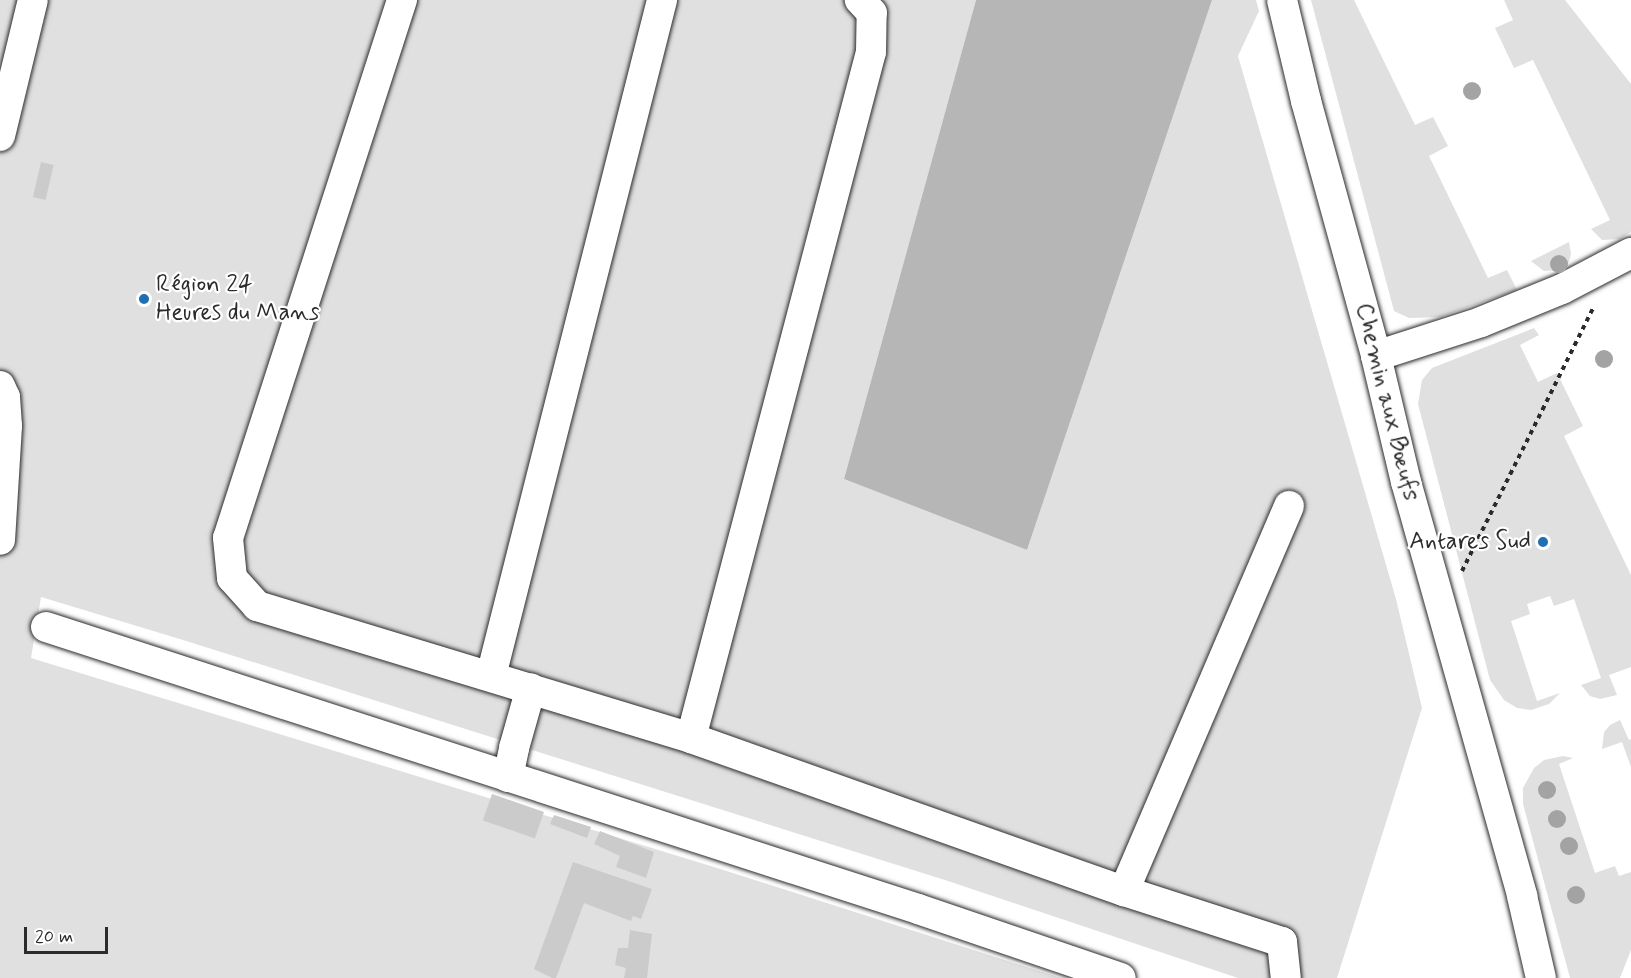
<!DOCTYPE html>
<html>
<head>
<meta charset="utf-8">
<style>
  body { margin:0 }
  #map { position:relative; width:1631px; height:978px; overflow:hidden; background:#fff; font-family:Mynerve,sans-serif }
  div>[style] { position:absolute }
  .green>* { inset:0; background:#e0e0e0 }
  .water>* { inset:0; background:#b6b6b6 }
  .building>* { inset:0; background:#cbcbcb; transform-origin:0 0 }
  .path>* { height:4px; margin-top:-2px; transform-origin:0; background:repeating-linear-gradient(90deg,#2b2b2b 0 4.5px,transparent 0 9px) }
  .roads { filter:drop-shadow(0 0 2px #2b2b2b) drop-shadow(0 0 2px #2b2b2b) }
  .minor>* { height:30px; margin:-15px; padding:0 15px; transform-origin:15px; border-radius:15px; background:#fff }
  .trees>* { width:18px; height:18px; margin:-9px; border-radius:50%; background:#a3a3a3 }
  .dots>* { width:16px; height:16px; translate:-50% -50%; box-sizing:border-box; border:3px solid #fff; border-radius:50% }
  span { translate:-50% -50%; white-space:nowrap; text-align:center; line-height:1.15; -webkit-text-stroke:4.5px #fff; paint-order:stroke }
  .poi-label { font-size:24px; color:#2b2b2b }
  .left { translate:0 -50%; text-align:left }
  .right { translate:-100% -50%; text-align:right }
  .street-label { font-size:24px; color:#2b2b2b }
  .scale { position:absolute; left:24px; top:927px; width:84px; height:27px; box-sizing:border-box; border:3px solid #2b2b2b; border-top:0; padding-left:8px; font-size:18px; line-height:21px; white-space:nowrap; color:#2b2b2b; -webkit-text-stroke:4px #fff; paint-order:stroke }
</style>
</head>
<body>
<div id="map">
  <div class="green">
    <i style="clip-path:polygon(0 0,976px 0,844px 479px,1027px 550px,1212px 0,1256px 0,1259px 11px,1238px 56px,1396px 599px,1422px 708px,1337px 978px,1238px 978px,948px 881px,183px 640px,41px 597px,31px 658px,714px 867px,1061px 978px,0 978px)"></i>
    <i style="clip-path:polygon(1311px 0,1354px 0,1415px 125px,1433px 117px,1448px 146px,1429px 156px,1488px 278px,1507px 270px,1517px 290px,1440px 317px,1409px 318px,1394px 311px)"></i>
    <i style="clip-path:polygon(1504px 0,1565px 0,1631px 84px,1631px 232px,1619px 239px,1602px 240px,1591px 229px,1610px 220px,1533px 60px,1514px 68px,1495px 28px,1513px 20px)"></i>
    <i style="clip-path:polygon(1569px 242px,1571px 254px,1569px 262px,1559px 270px,1544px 271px,1531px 261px)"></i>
    <i style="clip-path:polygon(1534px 328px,1539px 335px,1520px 345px,1538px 382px,1557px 373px,1583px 426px,1564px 436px,1631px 575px,1631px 667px,1609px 675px,1617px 695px,1600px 699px,1590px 696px,1581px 685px,1601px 678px,1574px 599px,1554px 606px,1550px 596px,1527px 604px,1530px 614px,1511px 621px,1537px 701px,1560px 693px,1549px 704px,1531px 710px,1517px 708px,1504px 700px,1490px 680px,1418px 404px,1422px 380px,1432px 368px)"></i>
    <i style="clip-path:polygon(1620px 720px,1629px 740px,1631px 739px,1631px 767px,1622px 742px,1602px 749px,1604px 732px,1610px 725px)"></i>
    <i style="clip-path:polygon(1563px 756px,1573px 758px,1559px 764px,1595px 873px,1615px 866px,1619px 876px,1631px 872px,1631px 950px,1620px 978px,1570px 978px,1523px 804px,1523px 788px,1534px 768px,1544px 760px)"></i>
  </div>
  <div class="water">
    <i style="clip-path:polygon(976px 0,1212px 0,1027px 550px,844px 479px)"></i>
  </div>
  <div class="building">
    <i style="left:41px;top:162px;width:13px;height:36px;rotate:13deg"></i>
    <i style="left:492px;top:794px;width:55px;height:28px;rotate:19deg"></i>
    <i style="clip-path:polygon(554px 815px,591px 827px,587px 838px,550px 824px)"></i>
    <i style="clip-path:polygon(600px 831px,654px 852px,646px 878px,616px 867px,620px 856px,594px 844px)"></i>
    <i style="clip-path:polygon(573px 862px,652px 889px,641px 919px,633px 916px,631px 921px,584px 903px,556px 978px,552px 978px,534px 969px)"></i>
    <i style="clip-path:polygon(630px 930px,652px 934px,647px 978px,624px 978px,626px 968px,615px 965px,618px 948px,628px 948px)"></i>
  </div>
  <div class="path">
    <i style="left:1462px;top:571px;width:296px;rotate:-63.5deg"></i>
  </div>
  <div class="roads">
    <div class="minor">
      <i style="left:402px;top:0;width:565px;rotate:107.92deg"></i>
      <i style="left:228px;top:538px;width:40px;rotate:84.3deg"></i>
      <i style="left:232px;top:578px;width:38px;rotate:48deg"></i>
      <i style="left:257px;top:606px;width:454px;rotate:16.9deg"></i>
      <i style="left:691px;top:738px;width:459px;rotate:19.5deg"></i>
      <i style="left:1124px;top:891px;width:166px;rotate:17.9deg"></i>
      <i style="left:1282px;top:942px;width:36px;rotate:84deg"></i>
      <i style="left:1282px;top:0;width:104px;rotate:76.6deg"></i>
      <i style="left:1306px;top:101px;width:264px;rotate:74.6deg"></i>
      <i style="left:1376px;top:356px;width:130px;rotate:76.6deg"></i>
      <i style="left:1406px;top:482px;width:430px;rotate:74.3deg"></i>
      <i style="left:1522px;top:896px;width:84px;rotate:77deg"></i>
      <i style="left:0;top:136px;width:140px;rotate:-76.4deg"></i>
      <i style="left:1376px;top:356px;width:110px;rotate:-17.9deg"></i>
      <i style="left:1481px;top:322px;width:87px;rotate:-22.2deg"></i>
      <i style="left:1562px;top:289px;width:78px;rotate:-27.6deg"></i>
      <i style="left:0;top:386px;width:12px;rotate:66deg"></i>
      <i style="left:5px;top:397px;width:29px;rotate:86deg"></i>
      <i style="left:7px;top:426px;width:114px;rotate:93.5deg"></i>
      <i style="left:46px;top:627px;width:916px;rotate:17.92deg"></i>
      <i style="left:918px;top:909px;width:214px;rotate:18.8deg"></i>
      <i style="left:491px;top:676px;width:697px;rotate:-75.8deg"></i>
      <i style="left:691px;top:738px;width:709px;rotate:-75.3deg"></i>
      <i style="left:871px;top:52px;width:39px;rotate:-89deg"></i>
      <i style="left:872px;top:13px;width:18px;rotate:-133deg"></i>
      <i style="left:508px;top:777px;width:30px;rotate:-78deg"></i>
      <i style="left:514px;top:748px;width:62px;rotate:-74.2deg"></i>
      <i style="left:1124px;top:891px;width:419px;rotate:-66.8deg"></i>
    </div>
  </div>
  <div class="trees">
    <i style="left:1472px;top:91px"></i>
    <i style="left:1559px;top:264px"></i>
    <i style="left:1604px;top:359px"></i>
    <i style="left:1547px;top:790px"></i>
    <i style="left:1557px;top:819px"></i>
    <i style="left:1569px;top:846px"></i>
    <i style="left:1576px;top:895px"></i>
  </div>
  <div class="dots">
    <i style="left:144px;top:299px;background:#1f6fb2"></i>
    <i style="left:1543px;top:542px;background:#1f6fb2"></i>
  </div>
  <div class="poi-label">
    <span class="left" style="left:156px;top:299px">Région 24<br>Heures du Mans</span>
    <span class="right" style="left:1531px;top:542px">Antares Sud</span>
  </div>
  <div class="street-label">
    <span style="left:1387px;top:402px;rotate:76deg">Chemin aux Bœufs</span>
  </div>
  <div class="scale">20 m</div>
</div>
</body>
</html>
